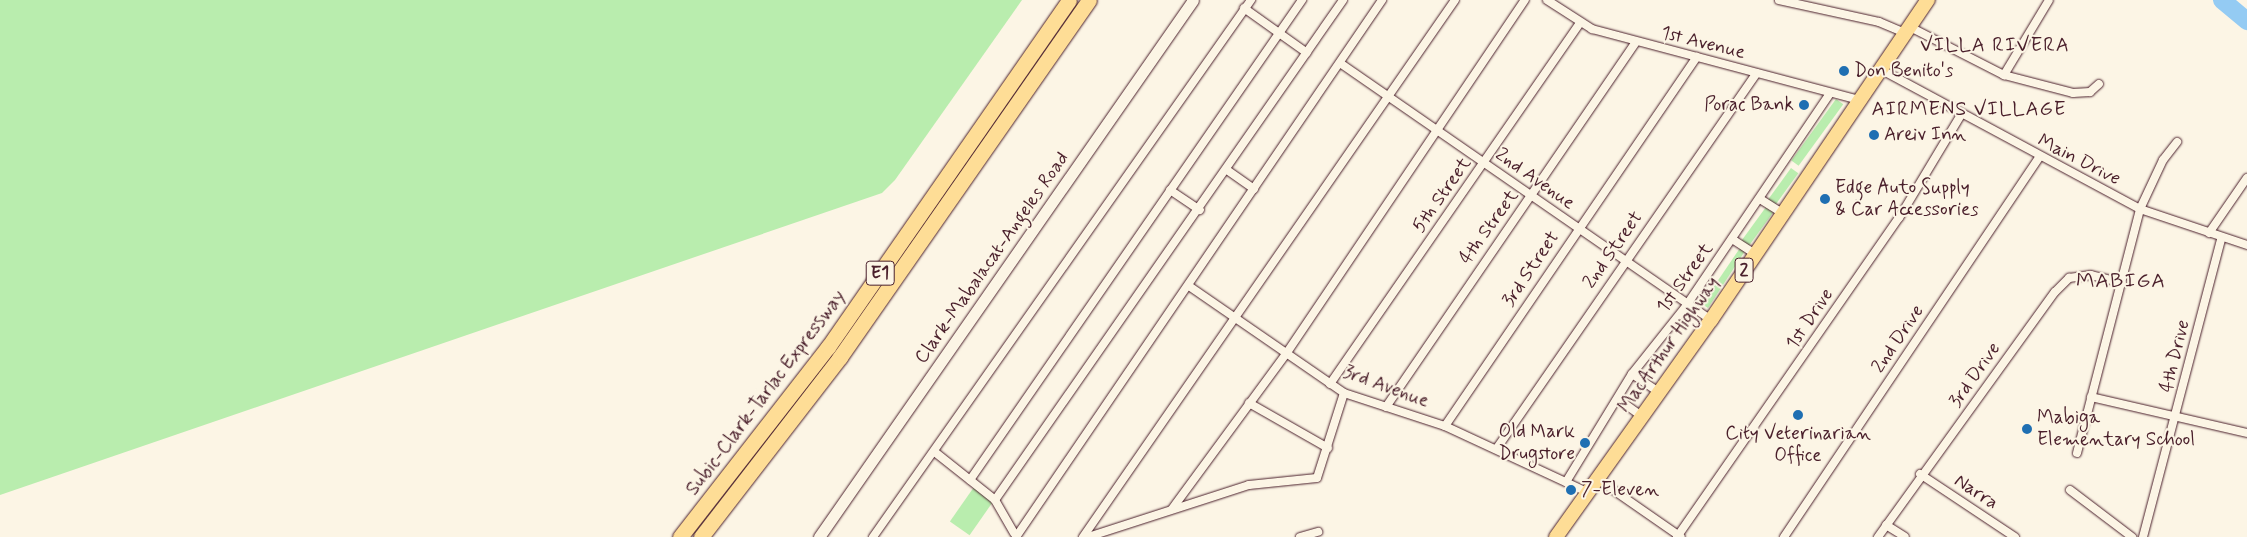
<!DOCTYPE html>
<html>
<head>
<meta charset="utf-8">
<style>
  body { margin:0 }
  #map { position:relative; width:2247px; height:537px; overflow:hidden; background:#fcf5e5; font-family:Mynerve,sans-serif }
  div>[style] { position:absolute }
  .green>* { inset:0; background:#b9edae; transform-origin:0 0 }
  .river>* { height:18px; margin:-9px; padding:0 9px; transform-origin:9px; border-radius:9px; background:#94cbf3 }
  .roads { filter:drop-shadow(0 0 1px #4a1f2b) drop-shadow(0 0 1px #4a1f2b) }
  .minor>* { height:8px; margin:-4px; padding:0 4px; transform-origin:4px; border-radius:4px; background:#fcf5e5 }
  .secondary>* { height:11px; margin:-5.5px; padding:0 5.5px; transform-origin:5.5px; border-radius:5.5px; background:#fcf5e5 }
  .trunk>* { height:14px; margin:-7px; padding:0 7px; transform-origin:7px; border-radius:7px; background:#fedd96 }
  .motorway>* { height:15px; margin:-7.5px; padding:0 7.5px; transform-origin:7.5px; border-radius:7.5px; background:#fedd96 }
  .dots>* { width:14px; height:14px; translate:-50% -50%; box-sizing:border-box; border:2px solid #fcf5e5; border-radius:50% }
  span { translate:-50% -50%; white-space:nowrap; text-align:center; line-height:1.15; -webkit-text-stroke:4px #fcf5e5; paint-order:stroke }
  .shield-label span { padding:1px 4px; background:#fcf5e5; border:1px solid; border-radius:4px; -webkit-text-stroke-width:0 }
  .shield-label { font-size:18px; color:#4a1f2b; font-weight:700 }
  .street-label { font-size:19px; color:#4a1f2b }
  .poi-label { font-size:19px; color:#4a1f2b }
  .left { translate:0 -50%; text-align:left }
  .right { translate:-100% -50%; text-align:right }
  .neighbourhood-label { font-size:20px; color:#4a1f2b; letter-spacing:1px }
  .quarter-label { font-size:21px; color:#4a1f2b; letter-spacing:1px }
</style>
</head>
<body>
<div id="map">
  <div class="green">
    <i style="clip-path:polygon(0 0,1022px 0,895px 180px,882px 193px,0 495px)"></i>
    <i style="left:1836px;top:99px;width:9px;height:76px;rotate:36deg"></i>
    <i style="left:1791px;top:168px;width:9px;height:40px;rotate:36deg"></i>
    <i style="left:1766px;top:207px;width:9px;height:43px;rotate:36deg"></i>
    <i style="clip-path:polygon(1740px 248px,1745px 251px,1708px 308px,1702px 304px)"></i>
    <i style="left:974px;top:487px;width:24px;height:42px;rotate:35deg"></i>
  </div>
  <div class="river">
    <i style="left:2222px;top:0;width:33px;rotate:40deg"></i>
  </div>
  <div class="roads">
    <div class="minor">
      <i style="left:1547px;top:0;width:54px;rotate:32.8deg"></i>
      <i style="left:1592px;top:29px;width:276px;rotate:14.9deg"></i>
      <i style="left:1779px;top:0;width:102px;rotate:12.4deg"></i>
      <i style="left:1879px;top:22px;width:28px;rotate:23deg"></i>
      <i style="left:1244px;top:8px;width:77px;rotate:35.5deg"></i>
      <i style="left:1910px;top:27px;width:106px;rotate:27.1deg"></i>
      <i style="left:2004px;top:75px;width:71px;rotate:14.6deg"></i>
      <i style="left:2073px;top:93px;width:17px;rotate:-3deg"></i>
      <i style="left:2090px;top:92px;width:12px;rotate:-42deg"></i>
      <i style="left:1340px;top:63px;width:451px;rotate:34.7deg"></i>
      <i style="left:1880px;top:69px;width:295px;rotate:28.3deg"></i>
      <i style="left:2140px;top:209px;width:113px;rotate:18.6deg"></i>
      <i style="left:2004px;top:75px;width:87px;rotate:-59deg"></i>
      <i style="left:1227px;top:170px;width:33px;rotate:35deg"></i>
      <i style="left:1170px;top:190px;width:36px;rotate:34deg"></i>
      <i style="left:1760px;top:199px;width:26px;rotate:32deg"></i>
      <i style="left:2209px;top:233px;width:67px;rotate:-55.4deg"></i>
      <i style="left:1732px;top:239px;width:27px;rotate:33deg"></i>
      <i style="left:1189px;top:286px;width:188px;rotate:34.6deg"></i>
      <i style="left:1344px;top:393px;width:106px;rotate:18.1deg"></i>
      <i style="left:1445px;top:426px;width:157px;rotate:24.9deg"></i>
      <i style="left:1632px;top:374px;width:32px;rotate:34deg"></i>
      <i style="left:1330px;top:384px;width:439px;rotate:-55.3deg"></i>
      <i style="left:2091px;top:397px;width:160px;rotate:13deg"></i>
      <i style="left:1618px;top:399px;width:29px;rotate:36deg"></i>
      <i style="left:1249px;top:403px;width:91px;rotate:29.7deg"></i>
      <i style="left:1386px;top:407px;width:441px;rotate:-55.6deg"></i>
      <i style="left:1445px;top:426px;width:447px;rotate:-55.7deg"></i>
      <i style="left:1497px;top:448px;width:456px;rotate:-55.3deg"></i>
      <i style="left:936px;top:453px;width:75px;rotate:38.5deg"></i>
      <i style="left:995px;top:500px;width:38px;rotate:60deg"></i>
      <i style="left:2077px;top:453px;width:252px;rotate:-75.5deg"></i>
      <i style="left:2140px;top:209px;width:54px;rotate:-64.9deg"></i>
      <i style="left:2163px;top:160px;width:23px;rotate:-52deg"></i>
      <i style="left:1920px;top:474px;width:114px;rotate:33.6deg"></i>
      <i style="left:1596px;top:478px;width:103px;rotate:34.8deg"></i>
      <i style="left:970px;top:480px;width:584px;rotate:-55.33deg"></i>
      <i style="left:1566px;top:482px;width:127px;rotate:-58.6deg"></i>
      <i style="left:1632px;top:374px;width:87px;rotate:-51.5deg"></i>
      <i style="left:1686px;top:306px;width:257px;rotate:-55.9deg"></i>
      <i style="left:2070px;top:490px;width:78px;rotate:37.2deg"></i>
      <i style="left:995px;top:500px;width:609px;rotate:-55.16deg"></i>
      <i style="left:1172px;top:509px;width:192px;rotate:-53.7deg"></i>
      <i style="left:1286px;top:354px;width:427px;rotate:-56deg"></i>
      <i style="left:1886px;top:525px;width:22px;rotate:32deg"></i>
      <i style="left:873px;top:537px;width:657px;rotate:-54.86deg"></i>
      <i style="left:1016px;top:537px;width:650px;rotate:-55.72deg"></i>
      <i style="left:1083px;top:537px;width:653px;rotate:-55.29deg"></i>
      <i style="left:1088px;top:537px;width:169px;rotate:-17.9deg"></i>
      <i style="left:1249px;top:485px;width:68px;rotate:-5.9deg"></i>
      <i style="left:1317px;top:478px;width:89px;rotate:-72.4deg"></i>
      <i style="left:1300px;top:537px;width:19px;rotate:-16deg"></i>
      <i style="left:1677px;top:537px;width:389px;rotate:-55.2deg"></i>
      <i style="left:1899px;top:218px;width:120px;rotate:-59deg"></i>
      <i style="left:1784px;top:537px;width:457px;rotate:-56.1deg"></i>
      <i style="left:1878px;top:537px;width:302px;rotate:-54.2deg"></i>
      <i style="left:2055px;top:292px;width:20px;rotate:-45deg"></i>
      <i style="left:2069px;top:278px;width:22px;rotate:-8deg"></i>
      <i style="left:2091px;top:275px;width:32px;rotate:14deg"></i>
      <i style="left:2143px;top:537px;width:307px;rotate:-75.3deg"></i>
    </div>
    <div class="secondary">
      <i style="left:819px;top:537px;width:654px;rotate:-55.14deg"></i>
    </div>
    <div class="trunk">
      <i style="left:1556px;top:537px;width:267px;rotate:-54.5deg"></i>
      <i style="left:1711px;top:320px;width:387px;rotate:-55.9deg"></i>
    </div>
    <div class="motorway">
      <i style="left:680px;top:537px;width:241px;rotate:-52.1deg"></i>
      <i style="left:828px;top:347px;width:422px;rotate:-55.2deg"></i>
      <i style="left:701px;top:537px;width:227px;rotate:-52.3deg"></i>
      <i style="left:840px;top:357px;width:435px;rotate:-55.1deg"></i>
    </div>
  </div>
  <div class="dots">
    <i style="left:1844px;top:71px;background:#1f6fb2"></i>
    <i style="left:1804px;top:105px;background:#1f6fb2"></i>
    <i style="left:1874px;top:135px;background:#1f6fb2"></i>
    <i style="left:1825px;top:199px;background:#1f6fb2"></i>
    <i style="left:1798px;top:415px;background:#1f6fb2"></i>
    <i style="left:2027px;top:429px;background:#1f6fb2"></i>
    <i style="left:1585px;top:443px;background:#1f6fb2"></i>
    <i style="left:1571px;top:490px;background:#1f6fb2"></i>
  </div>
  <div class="shield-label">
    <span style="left:1744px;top:270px">2</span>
    <span style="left:880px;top:273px">E1</span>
  </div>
  <div class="street-label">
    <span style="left:1703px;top:43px;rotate:14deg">1st Avenue</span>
    <span style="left:2079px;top:160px;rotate:27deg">Main Drive</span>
    <span style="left:1535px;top:179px;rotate:35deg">2nd Avenue</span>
    <span style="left:1442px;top:195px;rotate:-55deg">5th Street</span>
    <span style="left:1489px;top:227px;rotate:-54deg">4th Street</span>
    <span style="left:1613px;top:250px;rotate:-55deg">2nd Street</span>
    <span style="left:992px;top:258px;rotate:-55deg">Clark-Mabalacat-Angeles Road</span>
    <span style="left:1531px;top:269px;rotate:-56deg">3rd Street</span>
    <span style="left:1685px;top:278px;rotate:-54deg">1st Street</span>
    <span style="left:1810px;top:319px;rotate:-56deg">1st Drive</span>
    <span style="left:1898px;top:339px;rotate:-56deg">2nd Drive</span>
    <span style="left:1669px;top:345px;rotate:-55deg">MacArthur Highway</span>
    <span style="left:2175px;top:356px;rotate:-76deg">4th Drive</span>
    <span style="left:1975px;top:375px;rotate:-55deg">3rd Drive</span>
    <span style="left:1386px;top:387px;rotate:20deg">3rd Avenue</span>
    <span style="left:766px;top:393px;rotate:-53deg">Subic-Clark-Tarlac Expressway</span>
    <span style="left:1976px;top:492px;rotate:33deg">Narra</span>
  </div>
  <div class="poi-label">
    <span class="left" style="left:1854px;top:71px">Don Benito's</span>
    <span class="right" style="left:1794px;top:105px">Porac Bank</span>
    <span class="left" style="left:1884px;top:135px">Areiv Inn</span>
    <span class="left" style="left:1835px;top:199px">Edge Auto Supply<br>&amp; Car Accessories</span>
    <span class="left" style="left:2037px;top:429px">Mabiga<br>Elementary School</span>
    <span class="right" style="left:1575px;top:443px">Old Mark<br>Drugstore</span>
    <span style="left:1798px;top:445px">City Veterinarian<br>Office</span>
    <span class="left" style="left:1581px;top:490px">7-Eleven</span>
  </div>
  <div class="neighbourhood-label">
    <span style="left:1995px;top:45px">VILLA RIVERA</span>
    <span style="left:1969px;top:109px">AIRMENS VILLAGE</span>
  </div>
  <div class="quarter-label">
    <span style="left:2121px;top:281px">MABIGA</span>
  </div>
</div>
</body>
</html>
